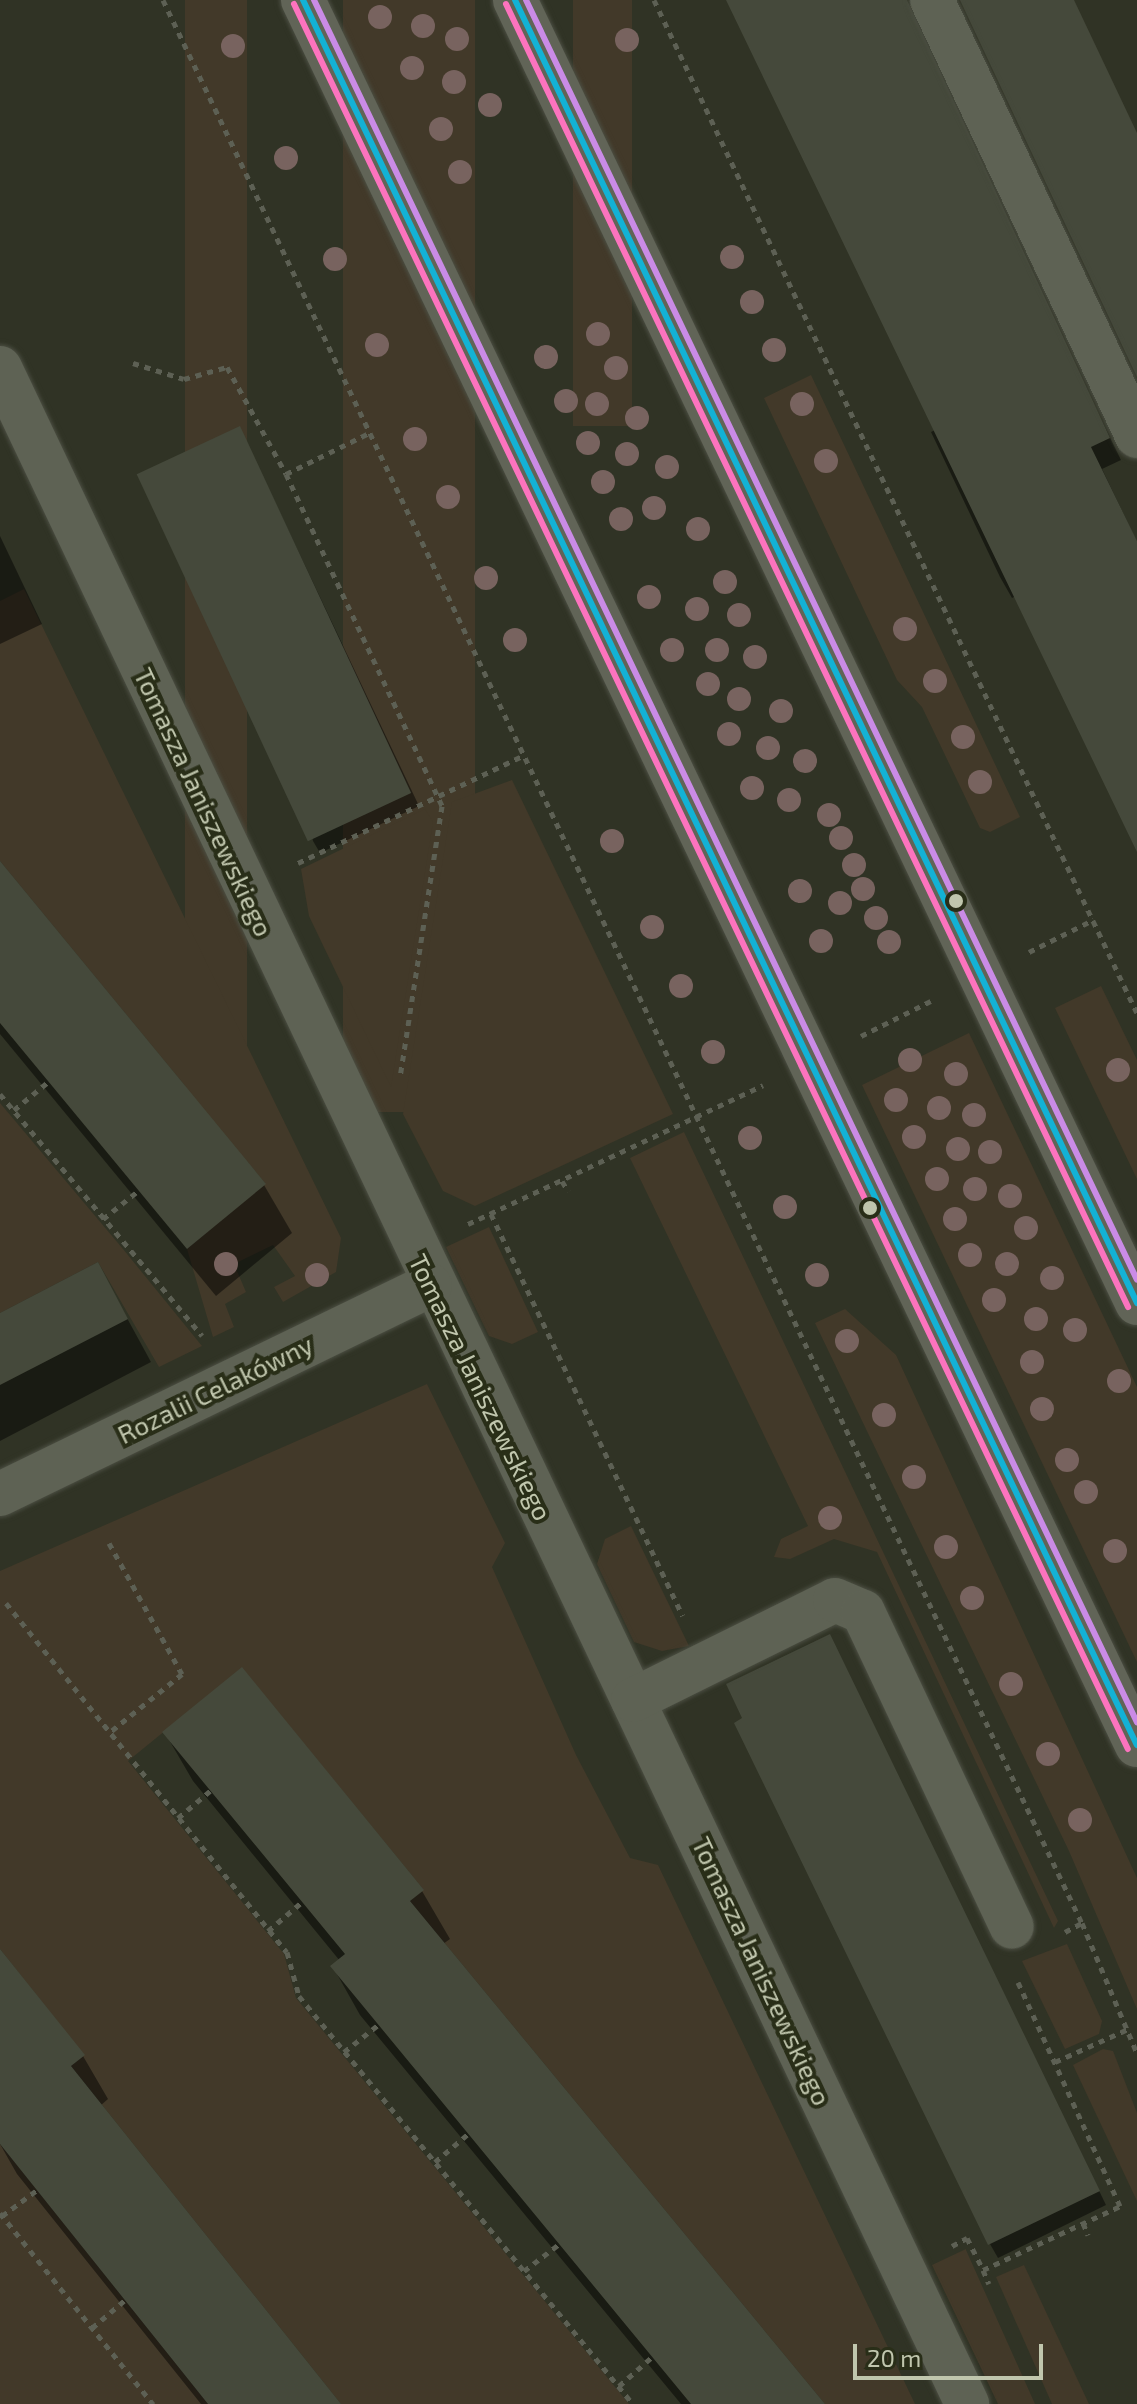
<!DOCTYPE html>
<html>
<head>
<meta charset="utf-8">
<style>
  body { margin:0 }
  #map { position:relative; width:1137px; height:2404px; overflow:hidden; background:#303325; font-family:"Exo 2",sans-serif }
  div>[style] { position:absolute }
  .green>* { inset:0; background:#423929; transform-origin:0 0 }
  .shadow>* { inset:0; background:#0007 }
  .building>* { inset:0; background:#45493b; transform-origin:0 0 }
  .path>* { height:5px; margin-top:-2.5px; transform-origin:0; background:repeating-linear-gradient(90deg,#5d6054 0 6px,transparent 0 12px) }
  .roads { filter:drop-shadow(0 0 2px #4b4e42) drop-shadow(0 0 2px #4b4e42) }
  .minor>* { height:44px; margin:-22px; padding:0 22px; transform-origin:22px; border-radius:22px; background:#5e6254 }
  .major>* { height:44px; margin:-22px; padding:0 22px; transform-origin:22px; border-radius:22px; background:#616457 }
  .bus-1>* { height:6px; margin:-3px; padding:0 3px; transform-origin:3px; border-radius:3px; background:#13b2d5 }
  .bus-2>* { height:6px; margin:-3px; padding:0 3px; transform-origin:3px; border-radius:3px; background:#fc73be }
  .bus-3>* { height:6px; margin:-3px; padding:0 3px; transform-origin:3px; border-radius:3px; background:#ca8be6 }
  .trees>* { width:24px; height:24px; margin:-12px; border-radius:50%; background:#78635f }
  .dots>* { width:22px; height:22px; translate:-50% -50%; box-sizing:border-box; border:4px solid #292e18; border-radius:50% }
  span { translate:-50% -50%; white-space:nowrap; text-align:center; line-height:1.15; -webkit-text-stroke:8px #292e18; paint-order:stroke }
  .street-label { font-size:26px; color:#c0c6ad }
  .scale { position:absolute; left:853px; top:2344px; width:190px; height:36px; box-sizing:border-box; border:4px solid #c0c6ad; border-top:0; padding-left:10px; font-size:24px; line-height:28px; white-space:nowrap; color:#c0c6ad; -webkit-text-stroke:6px #292e18; paint-order:stroke }
</style>
</head>
<body>
<div id="map">
  <div class="green">
    <i style="left:185px;top:0;width:62px;height:1213px"></i>
    <i style="left:343px;top:0;width:132px;height:1112px"></i>
    <i style="left:573px;top:0;width:59px;height:426px"></i>
    <i style="clip-path:polygon(811px 375px,1020px 817px,990px 832px,980px 828px,922px 707px,897px 680px,764px 398px)"></i>
    <i style="clip-path:polygon(24px 589px,341px 1238px,336px 1272px,283px 1302px,274px 1287px,295px 1276px,273px 1245px,234px 1264px,246px 1292px,225px 1304px,234px 1327px,213px 1337px,187px 1249px,265px 1183px,0 861px,0 601px)"></i>
    <i style="clip-path:polygon(512px 780px,673px 1114px,475px 1206px,443px 1191px,403px 1114px,452px 802px)"></i>
    <i style="clip-path:polygon(425px 809px,433px 822px,391px 1087px,309px 916px,301px 869px)"></i>
    <i style="clip-path:polygon(1101px 986px,1137px 1060px,1137px 1179px,1055px 1008px)"></i>
    <i style="clip-path:polygon(969px 1033px,1137px 1387px,1137px 1662px,862px 1085px)"></i>
    <i style="clip-path:polygon(0 1103px,123px 1249px,202px 1346px,159px 1367px,98px 1262px,0 1313px)"></i>
    <i style="clip-path:polygon(684px 1132px,1058px 1921px,1054px 1928px,877px 1552px,834px 1539px,790px 1559px,774px 1557px,781px 1539px,808px 1526px,630px 1158px)"></i>
    <i style="clip-path:polygon(489px 1227px,538px 1332px,512px 1344px,489px 1336px,446px 1247px)"></i>
    <i style="clip-path:polygon(845px 1309px,896px 1355px,1137px 1878px,1137px 2009px,1069px 1851px,815px 1323px)"></i>
    <i style="clip-path:polygon(427px 1384px,505px 1543px,492px 1567px,576px 1755px,630px 1858px,658px 1865px,915px 2404px,825px 2404px,410px 1901px,423px 1889px,242px 1668px,128px 1761px,284px 1954px,296px 1998px,629px 2404px,341px 2404px,71px 2066px,84px 2055px,0 1949px,0 1571px)"></i>
    <i style="clip-path:polygon(631px 1526px,689px 1646px,662px 1651px,634px 1642px,597px 1564px,605px 1539px)"></i>
    <i style="clip-path:polygon(1067px 1944px,1102px 2021px,1099px 2034px,1065px 2049px,1022px 1961px)"></i>
    <i style="clip-path:polygon(1103px 2049px,1113px 2051px,1137px 2113px,1137px 2201px,1073px 2065px)"></i>
    <i style="clip-path:polygon(0 2144px,37px 2190px,208px 2404px,0 2404px)"></i>
    <i style="clip-path:polygon(966px 2249px,966px 2250px,1035px 2404px,998px 2404px,932px 2265px)"></i>
    <i style="clip-path:polygon(1024px 2265px,1089px 2404px,1052px 2404px,996px 2277px)"></i>
  </div>
  <div class="shadow">
    <i style="clip-path:polygon(730px 0,896px 0,1121px 460px,1102px 469px,1137px 542px,1137px 837px,1020px 594px,1012px 598px,1000px 577px,931px 432px,937px 429px)"></i>
    <i style="clip-path:polygon(246px 441px,419px 806px,320px 853px,313px 841px)"></i>
    <i style="clip-path:polygon(0 536px,42px 624px,0 644px)"></i>
    <i style="clip-path:polygon(0 865px,264px 1185px,292px 1233px,216px 1296px,0 1034px)"></i>
    <i style="clip-path:polygon(98px 1265px,151px 1362px,0 1441px,0 1315px)"></i>
    <i style="clip-path:polygon(837px 1650px,1106px 2205px,998px 2258px,990px 2244px)"></i>
    <i style="clip-path:polygon(165px 1733px,422px 1891px,450px 1939px,443px 1944px,822px 2404px,681px 2404px,360px 2015px,333px 1967px,340px 1961px,193px 1781px)"></i>
    <i style="clip-path:polygon(0 1953px,83px 2056px,108px 2099px,100px 2106px,338px 2404px,201px 2404px,17px 2174px,0 2144px)"></i>
  </div>
  <div class="building">
    <i style="clip-path:polygon(726px 0,907px 0,1110px 438px,1091px 447px,1137px 541px,1137px 852px)"></i>
    <i style="clip-path:polygon(960px 0,1074px 0,1137px 133px,1137px 377px)"></i>
    <i style="left:240px;top:426px;width:405px;height:114px;rotate:65deg"></i>
    <i style="clip-path:polygon(0 861px,266px 1184px,187px 1249px,0 1023px)"></i>
    <i style="clip-path:polygon(98px 1262px,128px 1319px,0 1385px,0 1313px)"></i>
    <i style="clip-path:polygon(830px 1634px,1100px 2191px,988px 2245px,734px 1723px,742px 1718px,726px 1684px)"></i>
    <i style="clip-path:polygon(242px 1667px,424px 1890px,410px 1901px,825px 2404px,691px 2404px,330px 1966px,345px 1954px,162px 1732px)"></i>
    <i style="clip-path:polygon(0 1949px,85px 2055px,71px 2066px,341px 2404px,208px 2404px,0 2144px)"></i>
  </div>
  <div class="path">
    <i style="left:163px;top:0;width:2131px;rotate:64.46deg"></i>
    <i style="left:1082px;top:1923px;width:141px;rotate:67.1deg"></i>
    <i style="left:654px;top:0;width:1122px;rotate:64.51deg"></i>
    <i style="left:133px;top:363px;width:53px;rotate:17.4deg"></i>
    <i style="left:184px;top:379px;width:45px;rotate:-15.6deg"></i>
    <i style="left:227px;top:367px;width:122px;rotate:61.1deg"></i>
    <i style="left:286px;top:474px;width:95px;rotate:-26.3deg"></i>
    <i style="left:286px;top:474px;width:367px;rotate:64.8deg"></i>
    <i style="left:442px;top:806px;width:274px;rotate:98.8deg"></i>
    <i style="left:298px;top:863px;width:250px;rotate:-25.5deg"></i>
    <i style="left:1029px;top:952px;width:72px;rotate:-26.6deg"></i>
    <i style="left:861px;top:1036px;width:78px;rotate:-26.6deg"></i>
    <i style="left:0;top:1094px;width:315px;rotate:50.1deg"></i>
    <i style="left:14px;top:1110px;width:44px;rotate:-39.5deg"></i>
    <i style="left:562px;top:1181px;width:12px;rotate:59deg"></i>
    <i style="left:491px;top:1214px;width:445px;rotate:64.5deg"></i>
    <i style="left:103px;top:1219px;width:45px;rotate:-38.7deg"></i>
    <i style="left:468px;top:1224px;width:326px;rotate:-25.2deg"></i>
    <i style="left:109px;top:1543px;width:150px;rotate:60.9deg"></i>
    <i style="left:182px;top:1674px;width:94px;rotate:141.1deg"></i>
    <i style="left:6px;top:1603px;width:448px;rotate:51.2deg"></i>
    <i style="left:287px;top:1952px;width:46px;rotate:74.7deg"></i>
    <i style="left:299px;top:1996px;width:527px;rotate:50.7deg"></i>
    <i style="left:178px;top:1818px;width:42px;rotate:-40.2deg"></i>
    <i style="left:268px;top:1931px;width:45px;rotate:-40.5deg"></i>
    <i style="left:1065px;top:1932px;width:19px;rotate:-28deg"></i>
    <i style="left:344px;top:2052px;width:43px;rotate:-38.5deg"></i>
    <i style="left:1055px;top:2062px;width:80px;rotate:-24.3deg"></i>
    <i style="left:435px;top:2162px;width:43px;rotate:-40.3deg"></i>
    <i style="left:0;top:2213px;width:245px;rotate:51.3deg"></i>
    <i style="left:2px;top:2216px;width:44px;rotate:-36.6deg"></i>
    <i style="left:1083px;top:2223px;width:13px;rotate:67deg"></i>
    <i style="left:952px;top:2246px;width:17px;rotate:-28deg"></i>
    <i style="left:967px;top:2238px;width:36px;rotate:63deg"></i>
    <i style="left:983px;top:2270px;width:151px;rotate:-25deg"></i>
    <i style="left:1120px;top:2206px;width:246px;rotate:-114.5deg"></i>
    <i style="left:983px;top:2270px;width:15px;rotate:67deg"></i>
    <i style="left:524px;top:2271px;width:44px;rotate:-37.6deg"></i>
    <i style="left:92px;top:2328px;width:43px;rotate:-40.3deg"></i>
    <i style="left:619px;top:2386px;width:44px;rotate:-41.3deg"></i>
  </div>
  <div class="roads">
    <div class="minor">
      <i style="left:932px;top:0;width:482px;rotate:64.8deg"></i>
      <i style="left:0;top:368px;width:2254px;rotate:64.59deg"></i>
      <i style="left:0;top:1494px;width:478px;rotate:-25.9deg"></i>
      <i style="left:633px;top:1700px;width:225px;rotate:-26.3deg"></i>
      <i style="left:835px;top:1600px;width:30px;rotate:23deg"></i>
      <i style="left:863px;top:1612px;width:348px;rotate:64.7deg"></i>
    </div>
    <div class="major">
      <i style="left:303px;top:0;width:1934px;rotate:64.46deg"></i>
      <i style="left:515px;top:0;width:1444px;rotate:64.48deg"></i>
    </div>
  </div>
  <div class="bus-1">
    <i style="left:303px;top:0;width:1934px;rotate:64.46deg"></i>
    <i style="left:515px;top:0;width:1444px;rotate:64.48deg"></i>
  </div>
  <div class="bus-2">
    <i style="left:294px;top:4px;width:1934px;rotate:64.46deg"></i>
    <i style="left:506px;top:4px;width:1444px;rotate:64.48deg"></i>
  </div>
  <div class="bus-3">
    <i style="left:314px;top:0;width:1909px;rotate:64.46deg"></i>
    <i style="left:526px;top:0;width:1418px;rotate:64.48deg"></i>
  </div>
  <div class="trees">
    <i style="left:380px;top:17px"></i>
    <i style="left:423px;top:26px"></i>
    <i style="left:457px;top:39px"></i>
    <i style="left:627px;top:40px"></i>
    <i style="left:233px;top:46px"></i>
    <i style="left:412px;top:68px"></i>
    <i style="left:454px;top:82px"></i>
    <i style="left:490px;top:105px"></i>
    <i style="left:441px;top:129px"></i>
    <i style="left:286px;top:158px"></i>
    <i style="left:460px;top:172px"></i>
    <i style="left:732px;top:257px"></i>
    <i style="left:335px;top:259px"></i>
    <i style="left:752px;top:302px"></i>
    <i style="left:598px;top:334px"></i>
    <i style="left:377px;top:345px"></i>
    <i style="left:774px;top:350px"></i>
    <i style="left:546px;top:357px"></i>
    <i style="left:616px;top:368px"></i>
    <i style="left:566px;top:401px"></i>
    <i style="left:597px;top:404px"></i>
    <i style="left:802px;top:404px"></i>
    <i style="left:637px;top:418px"></i>
    <i style="left:415px;top:439px"></i>
    <i style="left:588px;top:443px"></i>
    <i style="left:627px;top:454px"></i>
    <i style="left:826px;top:461px"></i>
    <i style="left:667px;top:467px"></i>
    <i style="left:603px;top:482px"></i>
    <i style="left:448px;top:497px"></i>
    <i style="left:654px;top:508px"></i>
    <i style="left:621px;top:519px"></i>
    <i style="left:698px;top:529px"></i>
    <i style="left:486px;top:578px"></i>
    <i style="left:725px;top:582px"></i>
    <i style="left:649px;top:597px"></i>
    <i style="left:697px;top:609px"></i>
    <i style="left:739px;top:615px"></i>
    <i style="left:905px;top:629px"></i>
    <i style="left:515px;top:640px"></i>
    <i style="left:672px;top:650px"></i>
    <i style="left:717px;top:650px"></i>
    <i style="left:755px;top:657px"></i>
    <i style="left:935px;top:681px"></i>
    <i style="left:708px;top:684px"></i>
    <i style="left:739px;top:699px"></i>
    <i style="left:781px;top:711px"></i>
    <i style="left:729px;top:734px"></i>
    <i style="left:963px;top:737px"></i>
    <i style="left:768px;top:748px"></i>
    <i style="left:805px;top:761px"></i>
    <i style="left:980px;top:782px"></i>
    <i style="left:752px;top:788px"></i>
    <i style="left:789px;top:800px"></i>
    <i style="left:829px;top:815px"></i>
    <i style="left:841px;top:838px"></i>
    <i style="left:612px;top:841px"></i>
    <i style="left:854px;top:865px"></i>
    <i style="left:863px;top:889px"></i>
    <i style="left:800px;top:891px"></i>
    <i style="left:840px;top:903px"></i>
    <i style="left:876px;top:918px"></i>
    <i style="left:652px;top:927px"></i>
    <i style="left:821px;top:941px"></i>
    <i style="left:889px;top:942px"></i>
    <i style="left:681px;top:986px"></i>
    <i style="left:713px;top:1052px"></i>
    <i style="left:910px;top:1060px"></i>
    <i style="left:1118px;top:1070px"></i>
    <i style="left:956px;top:1074px"></i>
    <i style="left:896px;top:1100px"></i>
    <i style="left:939px;top:1108px"></i>
    <i style="left:974px;top:1115px"></i>
    <i style="left:914px;top:1137px"></i>
    <i style="left:750px;top:1138px"></i>
    <i style="left:958px;top:1149px"></i>
    <i style="left:990px;top:1152px"></i>
    <i style="left:937px;top:1179px"></i>
    <i style="left:975px;top:1189px"></i>
    <i style="left:1010px;top:1196px"></i>
    <i style="left:785px;top:1207px"></i>
    <i style="left:955px;top:1219px"></i>
    <i style="left:1026px;top:1228px"></i>
    <i style="left:970px;top:1255px"></i>
    <i style="left:226px;top:1264px"></i>
    <i style="left:1007px;top:1264px"></i>
    <i style="left:317px;top:1275px"></i>
    <i style="left:817px;top:1275px"></i>
    <i style="left:1052px;top:1278px"></i>
    <i style="left:994px;top:1300px"></i>
    <i style="left:1036px;top:1319px"></i>
    <i style="left:1075px;top:1330px"></i>
    <i style="left:847px;top:1341px"></i>
    <i style="left:1032px;top:1362px"></i>
    <i style="left:1119px;top:1381px"></i>
    <i style="left:1042px;top:1409px"></i>
    <i style="left:884px;top:1415px"></i>
    <i style="left:1067px;top:1460px"></i>
    <i style="left:914px;top:1477px"></i>
    <i style="left:1086px;top:1492px"></i>
    <i style="left:830px;top:1518px"></i>
    <i style="left:946px;top:1547px"></i>
    <i style="left:1115px;top:1551px"></i>
    <i style="left:972px;top:1598px"></i>
    <i style="left:1011px;top:1684px"></i>
    <i style="left:1048px;top:1754px"></i>
    <i style="left:1080px;top:1820px"></i>
  </div>
  <div class="dots">
    <i style="left:956px;top:901px;background:#c0c6ad"></i>
    <i style="left:870px;top:1208px;background:#c0c6ad"></i>
  </div>
  <div class="street-label">
    <span style="left:204px;top:802px;rotate:65deg">Tomasza Janiszewskiego</span>
    <span style="left:481px;top:1387px;rotate:64deg">Tomasza Janiszewskiego</span>
    <span style="left:215px;top:1389px;rotate:-26deg">Rozalii Celakówny</span>
    <span style="left:762px;top:1971px;rotate:65deg">Tomasza Janiszewskiego</span>
  </div>
  <div class="scale">20 m</div>
</div>
</body>
</html>
